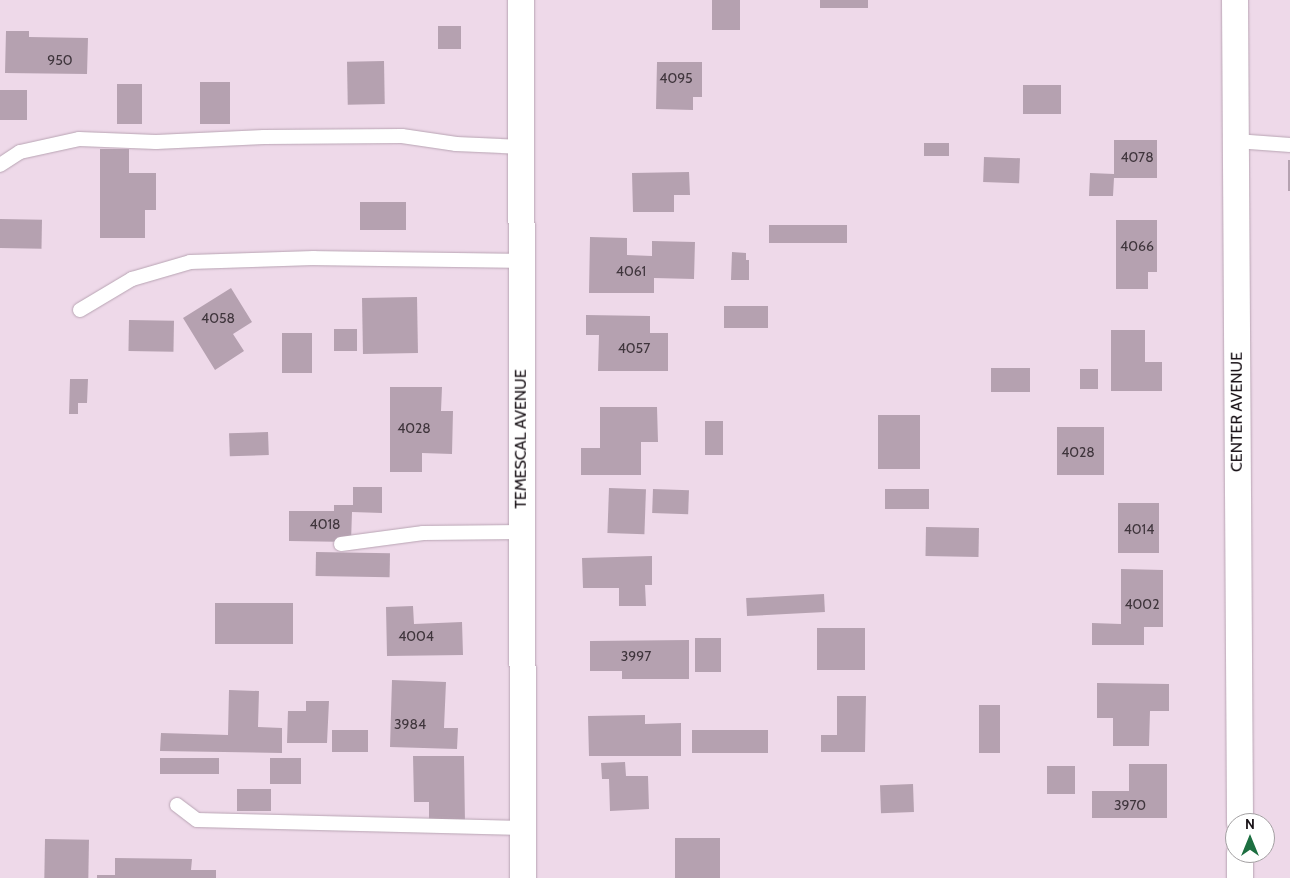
<!DOCTYPE html>
<html>
<head>
<meta charset="utf-8">
<style>
  body { margin:0 }
  #map { position:relative; width:1290px; height:878px; overflow:hidden; background:#eed9e9; font-family:Cabin,sans-serif }
  div>[style] { position:absolute }
  .building>* { inset:0; background:#b5a1b0; transform-origin:0 0 }
  .roads { filter:drop-shadow(0 0 1px #b8a4b3) drop-shadow(0 0 1px #b8a4b3) }
  .service>* { height:14px; margin:-7px; padding:0 7px; transform-origin:7px; border-radius:7px; background:#fff }
  .minor>* { height:26px; margin:-13px; padding:0 13px; transform-origin:13px; border-radius:13px; background:#fff }
  span { translate:-50% -50%; white-space:nowrap; text-align:center; line-height:1.15; -webkit-text-stroke:4px #fff; paint-order:stroke }
  .number-label { font-size:14px; color:#3f353c }
  .number-label span { -webkit-text-stroke-width:0 }
  .street-label { font-size:16px; color:#181116 }
  .north { position:absolute; left:1225px; top:813px; width:50px; height:50px; box-sizing:border-box; background:#fff; border:1px solid #a3a0a2; border-radius:50%; rotate:0deg; font-size:14px; font-weight:700; line-height:20px; text-align:center; color:#181116 }
  .north::after { content:''; display:block; margin:auto; width:18px; height:22px; background:#1d6f41; clip-path:polygon(50% 0,100% 100%,50% 72%,0 100%) }
</style>
</head>
<body>
<div id="map">
  <div class="building">
    <i style="left:712px;top:0;width:28px;height:30px"></i>
    <i style="left:820px;top:0;width:48px;height:8px"></i>
    <i style="left:461px;top:26px;width:23px;height:23px;rotate:90deg"></i>
    <i style="clip-path:polygon(6px 31px,29px 31px,29px 37px,88px 38px,87px 74px,5px 73px)"></i>
    <i style="left:384px;top:61px;width:43px;height:37px;rotate:89deg"></i>
    <i style="clip-path:polygon(657px 62px,702px 62px,702px 97px,693px 97px,693px 110px,656px 109px)"></i>
    <i style="left:230px;top:82px;width:42px;height:30px;rotate:90deg"></i>
    <i style="left:117px;top:84px;width:25px;height:40px"></i>
    <i style="left:1023px;top:85px;width:38px;height:29px"></i>
    <i style="left:27px;top:90px;width:30px;height:27px;rotate:90deg"></i>
    <i style="clip-path:polygon(1114px 140px,1157px 140px,1157px 178px,1114px 178px,1113px 196px,1089px 196px,1090px 173px,1114px 174px)"></i>
    <i style="left:924px;top:143px;width:25px;height:13px"></i>
    <i style="clip-path:polygon(100px 149px,129px 149px,129px 173px,156px 173px,156px 210px,145px 210px,145px 238px,100px 238px)"></i>
    <i style="left:984px;top:157px;width:36px;height:25px;rotate:2deg"></i>
    <i style="left:1288px;top:160px;width:2px;height:31px"></i>
    <i style="clip-path:polygon(689px 172px,690px 195px,674px 195px,674px 212px,633px 212px,632px 173px)"></i>
    <i style="left:360px;top:202px;width:46px;height:28px"></i>
    <i style="left:0;top:219px;width:42px;height:29px;rotate:1deg"></i>
    <i style="clip-path:polygon(1116px 220px,1157px 220px,1157px 272px,1148px 272px,1148px 289px,1116px 289px)"></i>
    <i style="left:847px;top:225px;width:18px;height:78px;rotate:90deg"></i>
    <i style="clip-path:polygon(590px 237px,627px 238px,627px 255px,652px 256px,652px 241px,695px 242px,694px 279px,654px 278px,654px 293px,589px 293px)"></i>
    <i style="clip-path:polygon(732px 252px,746px 253px,746px 260px,749px 260px,749px 280px,731px 280px)"></i>
    <i style="clip-path:polygon(231px 288px,252px 322px,233px 334px,244px 351px,215px 370px,183px 318px)"></i>
    <i style="left:417px;top:297px;width:56px;height:55px;rotate:89deg"></i>
    <i style="left:724px;top:306px;width:44px;height:22px"></i>
    <i style="clip-path:polygon(586px 315px,650px 316px,650px 333px,668px 333px,668px 371px,598px 371px,599px 335px,586px 335px)"></i>
    <i style="left:129px;top:320px;width:45px;height:31px;rotate:1deg"></i>
    <i style="left:334px;top:329px;width:23px;height:22px"></i>
    <i style="clip-path:polygon(1111px 330px,1145px 330px,1145px 362px,1162px 362px,1162px 391px,1111px 391px)"></i>
    <i style="left:282px;top:333px;width:30px;height:40px"></i>
    <i style="left:991px;top:368px;width:39px;height:24px"></i>
    <i style="left:1098px;top:369px;width:20px;height:18px;rotate:90deg"></i>
    <i style="clip-path:polygon(70px 379px,88px 379px,87px 403px,78px 403px,78px 414px,69px 414px)"></i>
    <i style="clip-path:polygon(390px 387px,442px 387px,441px 411px,453px 411px,452px 454px,422px 453px,422px 472px,390px 472px)"></i>
    <i style="clip-path:polygon(600px 407px,657px 407px,658px 442px,641px 442px,641px 475px,581px 475px,581px 448px,600px 448px)"></i>
    <i style="left:878px;top:415px;width:42px;height:54px"></i>
    <i style="left:705px;top:421px;width:18px;height:34px"></i>
    <i style="left:1057px;top:427px;width:47px;height:48px"></i>
    <i style="left:268px;top:432px;width:23px;height:39px;rotate:88deg"></i>
    <i style="clip-path:polygon(353px 487px,382px 487px,382px 513px,352px 512px,351px 542px,289px 541px,289px 511px,334px 511px,334px 505px,353px 505px)"></i>
    <i style="left:609px;top:488px;width:37px;height:45px;rotate:2deg"></i>
    <i style="left:653px;top:489px;width:36px;height:24px;rotate:2deg"></i>
    <i style="left:885px;top:489px;width:44px;height:20px"></i>
    <i style="left:1118px;top:503px;width:41px;height:50px"></i>
    <i style="left:926px;top:527px;width:53px;height:29px;rotate:1deg"></i>
    <i style="left:316px;top:552px;width:74px;height:24px;rotate:1deg"></i>
    <i style="clip-path:polygon(652px 556px,652px 585px,645px 585px,646px 606px,619px 606px,619px 588px,583px 588px,582px 558px)"></i>
    <i style="clip-path:polygon(1121px 569px,1163px 570px,1163px 627px,1144px 627px,1144px 645px,1092px 645px,1092px 623px,1121px 624px)"></i>
    <i style="left:824px;top:594px;width:18px;height:78px;rotate:87deg"></i>
    <i style="left:215px;top:603px;width:78px;height:41px"></i>
    <i style="clip-path:polygon(413px 606px,414px 624px,462px 622px,463px 655px,387px 656px,386px 607px)"></i>
    <i style="left:817px;top:628px;width:48px;height:42px"></i>
    <i style="left:695px;top:638px;width:26px;height:34px"></i>
    <i style="clip-path:polygon(689px 640px,689px 679px,622px 679px,622px 671px,590px 671px,590px 641px)"></i>
    <i style="clip-path:polygon(392px 680px,446px 682px,444px 728px,458px 728px,457px 749px,390px 747px)"></i>
    <i style="clip-path:polygon(1097px 683px,1169px 684px,1169px 711px,1150px 711px,1149px 746px,1113px 746px,1113px 718px,1097px 718px)"></i>
    <i style="clip-path:polygon(229px 690px,259px 691px,258px 727px,282px 728px,282px 753px,160px 751px,161px 733px,228px 735px)"></i>
    <i style="clip-path:polygon(837px 696px,866px 696px,865px 752px,821px 752px,821px 735px,837px 735px)"></i>
    <i style="clip-path:polygon(306px 701px,329px 701px,327px 743px,287px 743px,288px 711px,306px 711px)"></i>
    <i style="left:979px;top:705px;width:21px;height:48px"></i>
    <i style="clip-path:polygon(645px 715px,645px 724px,681px 723px,681px 756px,589px 756px,588px 716px)"></i>
    <i style="left:332px;top:730px;width:36px;height:22px"></i>
    <i style="left:768px;top:730px;width:23px;height:76px;rotate:90deg"></i>
    <i style="clip-path:polygon(413px 756px,464px 756px,465px 823px,429px 824px,429px 802px,414px 802px)"></i>
    <i style="left:219px;top:758px;width:16px;height:59px;rotate:90deg"></i>
    <i style="left:270px;top:758px;width:31px;height:26px"></i>
    <i style="clip-path:polygon(625px 762px,626px 776px,648px 776px,649px 809px,610px 811px,609px 779px,602px 779px,601px 763px)"></i>
    <i style="clip-path:polygon(1129px 764px,1167px 764px,1167px 818px,1092px 818px,1092px 791px,1129px 791px)"></i>
    <i style="left:1047px;top:766px;width:28px;height:28px"></i>
    <i style="left:913px;top:784px;width:28px;height:33px;rotate:88deg"></i>
    <i style="left:237px;top:789px;width:34px;height:22px"></i>
    <i style="left:720px;top:838px;width:40px;height:45px;rotate:90deg"></i>
    <i style="left:45px;top:839px;width:44px;height:39px;rotate:1deg"></i>
    <i style="clip-path:polygon(115px 858px,192px 859px,191px 870px,216px 870px,216px 878px,97px 878px,97px 875px,115px 875px)"></i>
  </div>
  <div class="roads">
    <div class="service">
      <i style="left:1236px;top:141px;width:54px;rotate:4.2deg"></i>
      <i style="left:0;top:165px;width:24px;rotate:-33deg"></i>
      <i style="left:20px;top:152px;width:60px;rotate:-12.4deg"></i>
      <i style="left:79px;top:139px;width:77px;rotate:2.2deg"></i>
      <i style="left:156px;top:142px;width:108px;rotate:-2.7deg"></i>
      <i style="left:264px;top:137px;width:138px;rotate:-0.4deg"></i>
      <i style="left:402px;top:136px;width:55px;rotate:8.4deg"></i>
      <i style="left:456px;top:144px;width:66px;rotate:2.6deg"></i>
      <i style="left:80px;top:310px;width:61px;rotate:-30.8deg"></i>
      <i style="left:132px;top:279px;width:60px;rotate:-16.3deg"></i>
      <i style="left:190px;top:262px;width:124px;rotate:-1.8deg"></i>
      <i style="left:314px;top:258px;width:208px;rotate:0.8deg"></i>
      <i style="left:341px;top:544px;width:83px;rotate:-7.6deg"></i>
      <i style="left:423px;top:533px;width:98px;rotate:-0.6deg"></i>
      <i style="left:177px;top:805px;width:25px;rotate:37deg"></i>
      <i style="left:197px;top:820px;width:326px;rotate:1.4deg"></i>
    </div>
    <div class="minor">
      <i style="left:521px;top:0;width:878px;rotate:89.87deg"></i>
      <i style="left:1235px;top:0;width:823px;rotate:89.65deg"></i>
      <i style="left:1240px;top:853px;width:25px;rotate:90deg"></i>
    </div>
  </div>
  <div class="number-label">
    <span style="left:60px;top:60px">950</span>
    <span style="left:676px;top:78px">4095</span>
    <span style="left:1137px;top:157px">4078</span>
    <span style="left:1137px;top:246px">4066</span>
    <span style="left:631px;top:271px">4061</span>
    <span style="left:218px;top:318px">4058</span>
    <span style="left:634px;top:348px">4057</span>
    <span style="left:414px;top:428px">4028</span>
    <span style="left:1078px;top:452px">4028</span>
    <span style="left:325px;top:524px">4018</span>
    <span style="left:1139px;top:529px">4014</span>
    <span style="left:1142px;top:604px">4002</span>
    <span style="left:416px;top:636px">4004</span>
    <span style="left:636px;top:656px">3997</span>
    <span style="left:410px;top:724px">3984</span>
    <span style="left:1130px;top:805px">3970</span>
  </div>
  <div class="street-label">
    <span style="left:1237px;top:412px;rotate:-90deg">CENTER AVENUE</span>
    <span style="left:521px;top:439px;rotate:-90deg">TEMESCAL AVENUE</span>
  </div>
  <div class="north">N</div>
</div>
</body>
</html>
